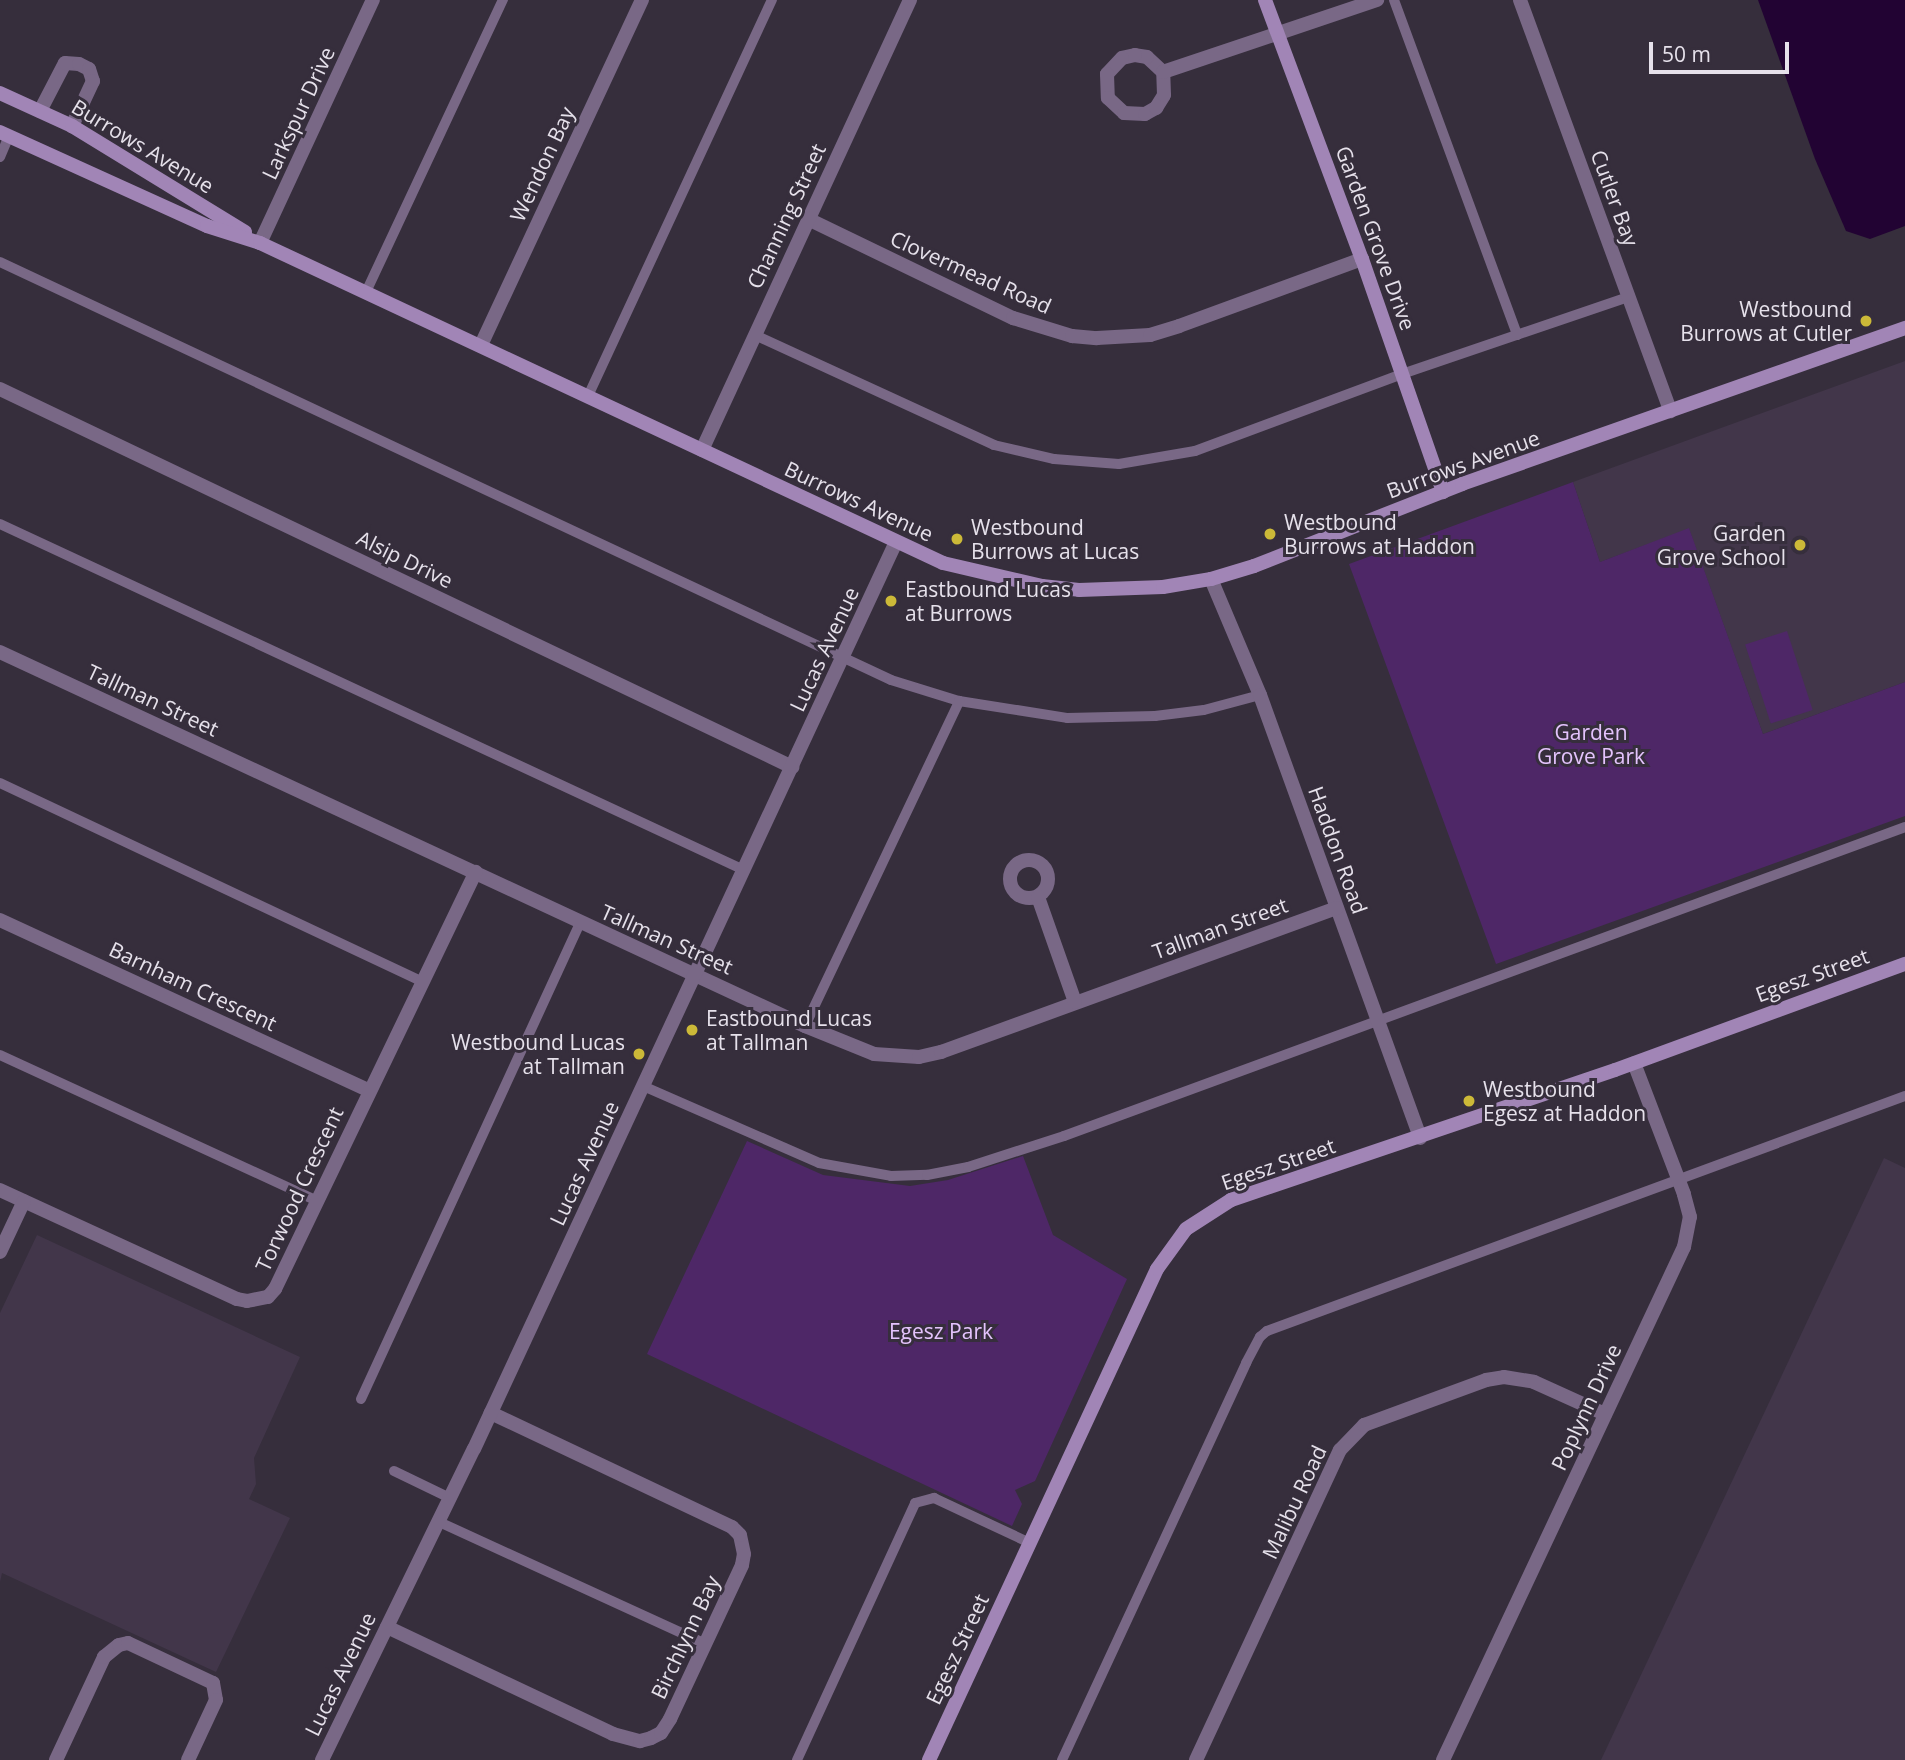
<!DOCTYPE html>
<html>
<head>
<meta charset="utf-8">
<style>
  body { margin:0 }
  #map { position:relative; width:1905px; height:1760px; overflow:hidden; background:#362e3c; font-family:"Open Sans",sans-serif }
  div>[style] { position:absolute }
  .built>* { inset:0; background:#42364a }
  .green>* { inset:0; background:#4e2767; transform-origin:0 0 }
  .water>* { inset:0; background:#220333 }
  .lane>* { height:10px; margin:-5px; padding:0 5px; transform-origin:5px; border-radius:5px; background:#796886 }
  .street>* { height:14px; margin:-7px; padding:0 7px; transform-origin:7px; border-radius:7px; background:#796886 }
  .street>.ring { margin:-7px; padding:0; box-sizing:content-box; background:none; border:14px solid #796886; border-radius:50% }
  .secondary>* { height:14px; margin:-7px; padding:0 7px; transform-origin:7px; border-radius:7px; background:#a185b6 }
  .dots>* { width:19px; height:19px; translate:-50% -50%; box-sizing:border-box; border:4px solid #362e3c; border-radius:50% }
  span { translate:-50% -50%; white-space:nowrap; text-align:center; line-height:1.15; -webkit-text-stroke:6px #362e3c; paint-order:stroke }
  .street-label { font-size:21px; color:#e6e1eb }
  .poi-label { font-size:21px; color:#e6e1eb }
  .right { translate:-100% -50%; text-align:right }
  .left { translate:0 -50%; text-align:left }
  .park-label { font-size:21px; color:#e4c3fd }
  .scale { position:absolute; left:1649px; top:42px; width:140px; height:32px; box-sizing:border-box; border:4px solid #e6e1eb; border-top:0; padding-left:9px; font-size:21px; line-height:24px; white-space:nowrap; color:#e6e1eb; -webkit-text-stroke:5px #362e3c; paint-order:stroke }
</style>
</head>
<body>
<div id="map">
  <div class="built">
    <i style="clip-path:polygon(1905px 361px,1905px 682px,1763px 734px,1689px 529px,1600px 562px,1573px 482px)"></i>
    <i style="clip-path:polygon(1884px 1158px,1905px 1168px,1905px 1760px,1601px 1760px)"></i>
    <i style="clip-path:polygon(37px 1235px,300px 1357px,254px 1458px,256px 1484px,249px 1499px,290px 1518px,216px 1672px,2px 1573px,0 1582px,0 1313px)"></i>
  </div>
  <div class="green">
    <i style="clip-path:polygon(1573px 482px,1600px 562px,1689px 528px,1763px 734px,1905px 682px,1905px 816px,1496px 964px,1349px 564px)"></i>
    <i style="left:1787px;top:631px;width:83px;height:44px;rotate:72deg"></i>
    <i style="clip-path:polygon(747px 1141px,823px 1175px,910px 1186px,948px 1180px,1023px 1156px,1053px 1235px,1127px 1279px,1035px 1481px,1015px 1490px,1022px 1504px,1012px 1526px,647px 1354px)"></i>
  </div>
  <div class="water">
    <i style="clip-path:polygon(1758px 0,1905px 0,1905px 226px,1870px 239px,1846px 231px,1815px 159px)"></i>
  </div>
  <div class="lane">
    <i style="left:1394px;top:0;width:357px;rotate:69.8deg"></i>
    <i style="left:0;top:157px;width:23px;rotate:-67deg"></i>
    <i style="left:0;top:262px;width:984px;rotate:25.13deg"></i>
    <i style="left:891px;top:680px;width:71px;rotate:17.2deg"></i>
    <i style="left:959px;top:701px;width:109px;rotate:8.9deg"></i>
    <i style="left:1067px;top:718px;width:88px;rotate:-1.3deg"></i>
    <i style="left:1155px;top:716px;width:49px;rotate:-7deg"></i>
    <i style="left:1204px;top:710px;width:58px;rotate:-15deg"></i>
    <i style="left:366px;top:292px;width:323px;rotate:-64.9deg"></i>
    <i style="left:755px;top:335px;width:263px;rotate:24.7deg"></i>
    <i style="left:994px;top:445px;width:62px;rotate:13.1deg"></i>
    <i style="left:1054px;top:459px;width:65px;rotate:4.4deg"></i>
    <i style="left:1119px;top:464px;width:77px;rotate:-9.7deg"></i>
    <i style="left:1195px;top:451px;width:221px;rotate:-20.4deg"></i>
    <i style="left:1402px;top:374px;width:239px;rotate:-18.8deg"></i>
    <i style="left:588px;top:396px;width:437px;rotate:-65.1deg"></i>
    <i style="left:0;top:524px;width:821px;rotate:24.94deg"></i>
    <i style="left:0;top:783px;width:464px;rotate:25.2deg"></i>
    <i style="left:805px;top:1026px;width:360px;rotate:-64.6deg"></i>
    <i style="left:0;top:1055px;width:349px;rotate:24.7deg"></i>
    <i style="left:643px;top:1086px;width:192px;rotate:23.6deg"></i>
    <i style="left:819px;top:1163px;width:73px;rotate:10.2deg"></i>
    <i style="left:891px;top:1176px;width:36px;rotate:-2deg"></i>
    <i style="left:927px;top:1175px;width:42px;rotate:-11deg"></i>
    <i style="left:968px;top:1167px;width:101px;rotate:-17.9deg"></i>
    <i style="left:1064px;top:1136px;width:896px;rotate:-20.17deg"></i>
    <i style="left:361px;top:1399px;width:524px;rotate:-65.29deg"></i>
    <i style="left:394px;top:1471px;width:62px;rotate:25.7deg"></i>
    <i style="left:437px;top:1521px;width:294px;rotate:24.6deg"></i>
    <i style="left:797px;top:1760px;width:283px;rotate:-65.3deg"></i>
    <i style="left:915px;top:1503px;width:20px;rotate:-15deg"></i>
    <i style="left:934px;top:1498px;width:106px;rotate:25.1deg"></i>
    <i style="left:1062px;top:1760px;width:438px;rotate:-65.1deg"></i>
    <i style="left:1246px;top:1363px;width:30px;rotate:-62deg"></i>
    <i style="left:1260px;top:1337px;width:9px;rotate:-41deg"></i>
    <i style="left:1267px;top:1331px;width:680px;rotate:-20.22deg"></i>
  </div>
  <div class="street">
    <i style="left:1520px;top:0;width:438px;rotate:69.9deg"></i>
    <i style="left:1163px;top:72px;width:22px;rotate:-137deg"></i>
    <i style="left:1147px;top:57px;width:12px;rotate:-171deg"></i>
    <i style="left:1135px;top:55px;width:13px;rotate:167deg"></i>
    <i style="left:1122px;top:58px;width:22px;rotate:133deg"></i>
    <i style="left:1107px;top:74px;width:24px;rotate:88deg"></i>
    <i style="left:1108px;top:98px;width:22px;rotate:43deg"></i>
    <i style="left:1124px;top:113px;width:21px;rotate:3deg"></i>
    <i style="left:1145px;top:114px;width:13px;rotate:-29deg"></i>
    <i style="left:1156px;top:108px;width:15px;rotate:-58deg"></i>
    <i style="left:1164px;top:95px;width:23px;rotate:-92deg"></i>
    <i style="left:1163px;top:72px;width:226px;rotate:-18.6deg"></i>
    <i style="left:40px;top:111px;width:54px;rotate:-62.5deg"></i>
    <i style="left:65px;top:63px;width:14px;rotate:4deg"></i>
    <i style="left:79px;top:64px;width:11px;rotate:27deg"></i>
    <i style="left:89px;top:69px;width:13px;rotate:72deg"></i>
    <i style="left:93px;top:81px;width:50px;rotate:115deg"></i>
    <i style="left:808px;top:219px;width:228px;rotate:25.8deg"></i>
    <i style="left:1013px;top:318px;width:62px;rotate:17deg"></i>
    <i style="left:1072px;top:336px;width:25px;rotate:5deg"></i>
    <i style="left:1097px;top:338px;width:53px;rotate:-3.2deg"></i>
    <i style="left:1150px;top:335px;width:30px;rotate:-17deg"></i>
    <i style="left:1179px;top:326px;width:195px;rotate:-20.1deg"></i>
    <i style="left:260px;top:243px;width:268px;rotate:-65.1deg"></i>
    <i style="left:481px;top:345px;width:381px;rotate:-65deg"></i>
    <i style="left:0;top:389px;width:878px;rotate:25.51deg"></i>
    <i style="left:702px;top:450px;width:496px;rotate:-65.2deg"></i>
    <i style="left:1211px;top:579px;width:126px;rotate:67.1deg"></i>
    <i style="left:1260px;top:695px;width:471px;rotate:70.1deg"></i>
    <i style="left:0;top:652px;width:888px;rotate:24.92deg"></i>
    <i style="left:805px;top:1026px;width:74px;rotate:22.1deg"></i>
    <i style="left:874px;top:1054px;width:45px;rotate:3.8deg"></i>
    <i style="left:919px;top:1057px;width:23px;rotate:-13deg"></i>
    <i style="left:941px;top:1052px;width:421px;rotate:-20deg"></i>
    <i class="ring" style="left:1010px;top:860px;width:24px;height:24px"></i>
    <i style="left:1038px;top:897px;width:111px;rotate:70.6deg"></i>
    <i style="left:0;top:920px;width:405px;rotate:24.8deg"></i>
    <i style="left:0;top:1190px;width:261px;rotate:24.7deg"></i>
    <i style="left:237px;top:1299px;width:10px;rotate:11deg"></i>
    <i style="left:247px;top:1301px;width:21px;rotate:-11deg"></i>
    <i style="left:268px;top:1297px;width:11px;rotate:-49deg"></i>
    <i style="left:275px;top:1289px;width:463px;rotate:-64.3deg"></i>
    <i style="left:0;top:1252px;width:56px;rotate:-64.8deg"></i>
    <i style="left:387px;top:1627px;width:250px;rotate:25.3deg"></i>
    <i style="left:613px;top:1734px;width:28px;rotate:15deg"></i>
    <i style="left:640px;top:1741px;width:11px;rotate:-15deg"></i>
    <i style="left:651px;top:1738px;width:11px;rotate:-27deg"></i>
    <i style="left:661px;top:1733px;width:17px;rotate:-57deg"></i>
    <i style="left:670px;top:1719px;width:170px;rotate:-64.9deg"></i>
    <i style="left:742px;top:1565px;width:11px;rotate:-80deg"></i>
    <i style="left:744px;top:1554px;width:19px;rotate:-102deg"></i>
    <i style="left:740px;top:1535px;width:11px;rotate:-135deg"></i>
    <i style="left:732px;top:1527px;width:267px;rotate:-154.7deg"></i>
    <i style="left:56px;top:1760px;width:114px;rotate:-65deg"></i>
    <i style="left:104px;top:1657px;width:19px;rotate:-39deg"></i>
    <i style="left:119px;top:1645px;width:9px;rotate:-13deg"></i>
    <i style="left:128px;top:1643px;width:94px;rotate:25.2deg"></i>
    <i style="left:213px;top:1683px;width:17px;rotate:80deg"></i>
    <i style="left:216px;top:1700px;width:66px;rotate:115deg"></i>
    <i style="left:322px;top:1760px;width:346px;rotate:-64deg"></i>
    <i style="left:474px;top:1449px;width:1000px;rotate:-65.05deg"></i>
    <i style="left:1196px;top:1760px;width:342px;rotate:-65.1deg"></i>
    <i style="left:1340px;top:1450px;width:35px;rotate:-46deg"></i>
    <i style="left:1364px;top:1425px;width:130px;rotate:-20.2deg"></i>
    <i style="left:1486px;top:1380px;width:18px;rotate:-9deg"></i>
    <i style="left:1504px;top:1377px;width:30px;rotate:9deg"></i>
    <i style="left:1534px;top:1382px;width:78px;rotate:24.3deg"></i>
    <i style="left:1443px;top:1760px;width:567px;rotate:-64.84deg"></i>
    <i style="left:1684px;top:1247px;width:31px;rotate:-79deg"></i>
    <i style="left:1690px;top:1217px;width:24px;rotate:-105deg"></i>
    <i style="left:1684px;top:1194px;width:140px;rotate:-110.9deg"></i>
  </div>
  <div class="secondary">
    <i style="left:1265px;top:0;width:277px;rotate:69.5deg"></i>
    <i style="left:1362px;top:259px;width:247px;rotate:70.8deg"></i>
    <i style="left:0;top:93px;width:79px;rotate:24.6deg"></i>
    <i style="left:72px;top:126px;width:203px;rotate:31.5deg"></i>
    <i style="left:0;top:132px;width:227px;rotate:24.4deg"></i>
    <i style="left:207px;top:226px;width:56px;rotate:17.8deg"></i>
    <i style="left:260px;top:243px;width:754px;rotate:25.1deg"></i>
    <i style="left:943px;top:563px;width:102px;rotate:13.1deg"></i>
    <i style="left:1042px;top:586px;width:37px;rotate:6deg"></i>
    <i style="left:1079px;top:590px;width:84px;rotate:-2deg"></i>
    <i style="left:1163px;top:587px;width:49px;rotate:-9.5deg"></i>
    <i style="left:1211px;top:579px;width:45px;rotate:-16.8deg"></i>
    <i style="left:1254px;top:566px;width:224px;rotate:-21.5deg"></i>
    <i style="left:1462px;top:484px;width:470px;rotate:-19.4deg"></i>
    <i style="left:929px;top:1760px;width:541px;rotate:-65.09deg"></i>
    <i style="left:1157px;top:1269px;width:49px;rotate:-54.1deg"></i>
    <i style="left:1186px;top:1229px;width:54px;rotate:-32.8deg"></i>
    <i style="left:1231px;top:1200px;width:405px;rotate:-18.7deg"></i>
    <i style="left:1615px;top:1070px;width:309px;rotate:-20.1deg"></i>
  </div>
  <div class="dots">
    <i style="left:1866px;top:321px;background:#ccb938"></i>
    <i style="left:1270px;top:534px;background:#ccb938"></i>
    <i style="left:957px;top:539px;background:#ccb938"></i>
    <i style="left:1800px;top:545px;background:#ccb938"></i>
    <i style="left:891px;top:601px;background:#ccb938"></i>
    <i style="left:692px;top:1030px;background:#ccb938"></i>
    <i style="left:639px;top:1054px;background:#ccb938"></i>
    <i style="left:1469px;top:1101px;background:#ccb938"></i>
  </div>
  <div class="street-label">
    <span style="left:298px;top:113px;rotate:-65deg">Larkspur Drive</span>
    <span style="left:143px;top:146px;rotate:31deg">Burrows Avenue</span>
    <span style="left:542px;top:164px;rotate:-65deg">Wendon Bay</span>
    <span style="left:1615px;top:198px;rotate:70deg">Cutler Bay</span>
    <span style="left:786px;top:216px;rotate:-65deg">Channing Street</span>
    <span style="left:1376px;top:238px;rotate:70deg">Garden Grove Drive</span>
    <span style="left:971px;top:272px;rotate:24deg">Clovermead Road</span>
    <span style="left:1463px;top:464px;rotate:-20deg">Burrows Avenue</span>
    <span style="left:859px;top:501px;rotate:25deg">Burrows Avenue</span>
    <span style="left:405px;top:559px;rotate:26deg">Alsip Drive</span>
    <span style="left:824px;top:649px;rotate:-65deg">Lucas Avenue</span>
    <span style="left:153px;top:700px;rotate:25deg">Tallman Street</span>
    <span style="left:1338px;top:850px;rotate:70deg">Haddon Road</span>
    <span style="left:1220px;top:928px;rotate:-20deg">Tallman Street</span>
    <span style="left:667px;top:939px;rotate:24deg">Tallman Street</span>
    <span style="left:1812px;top:975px;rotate:-20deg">Egesz Street</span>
    <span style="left:193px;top:986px;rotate:25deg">Barnham Crescent</span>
    <span style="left:584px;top:1163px;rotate:-65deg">Lucas Avenue</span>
    <span style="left:1278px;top:1164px;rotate:-19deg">Egesz Street</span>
    <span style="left:299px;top:1189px;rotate:-65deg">Torwood Crescent</span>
    <span style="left:1586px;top:1407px;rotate:-65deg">Poplynn Drive</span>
    <span style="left:1294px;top:1502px;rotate:-65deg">Malibu Road</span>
    <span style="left:685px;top:1637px;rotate:-65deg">Birchlynn Bay</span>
    <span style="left:957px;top:1649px;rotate:-65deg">Egesz Street</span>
    <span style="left:340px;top:1674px;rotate:-64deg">Lucas Avenue</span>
  </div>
  <div class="poi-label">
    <span class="right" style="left:1852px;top:321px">Westbound<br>Burrows at Cutler</span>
    <span class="left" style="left:1284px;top:534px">Westbound<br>Burrows at Haddon</span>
    <span class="left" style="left:971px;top:539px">Westbound<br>Burrows at Lucas</span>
    <span class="right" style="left:1786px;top:545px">Garden<br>Grove School</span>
    <span class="left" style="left:905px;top:601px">Eastbound Lucas<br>at Burrows</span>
    <span class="left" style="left:706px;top:1030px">Eastbound Lucas<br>at Tallman</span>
    <span class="right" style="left:625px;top:1054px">Westbound Lucas<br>at Tallman</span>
    <span class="left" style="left:1483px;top:1101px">Westbound<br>Egesz at Haddon</span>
  </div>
  <div class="park-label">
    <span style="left:1591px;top:744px">Garden<br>Grove Park</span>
    <span style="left:941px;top:1331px">Egesz Park</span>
  </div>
  <div class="scale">50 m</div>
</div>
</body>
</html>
